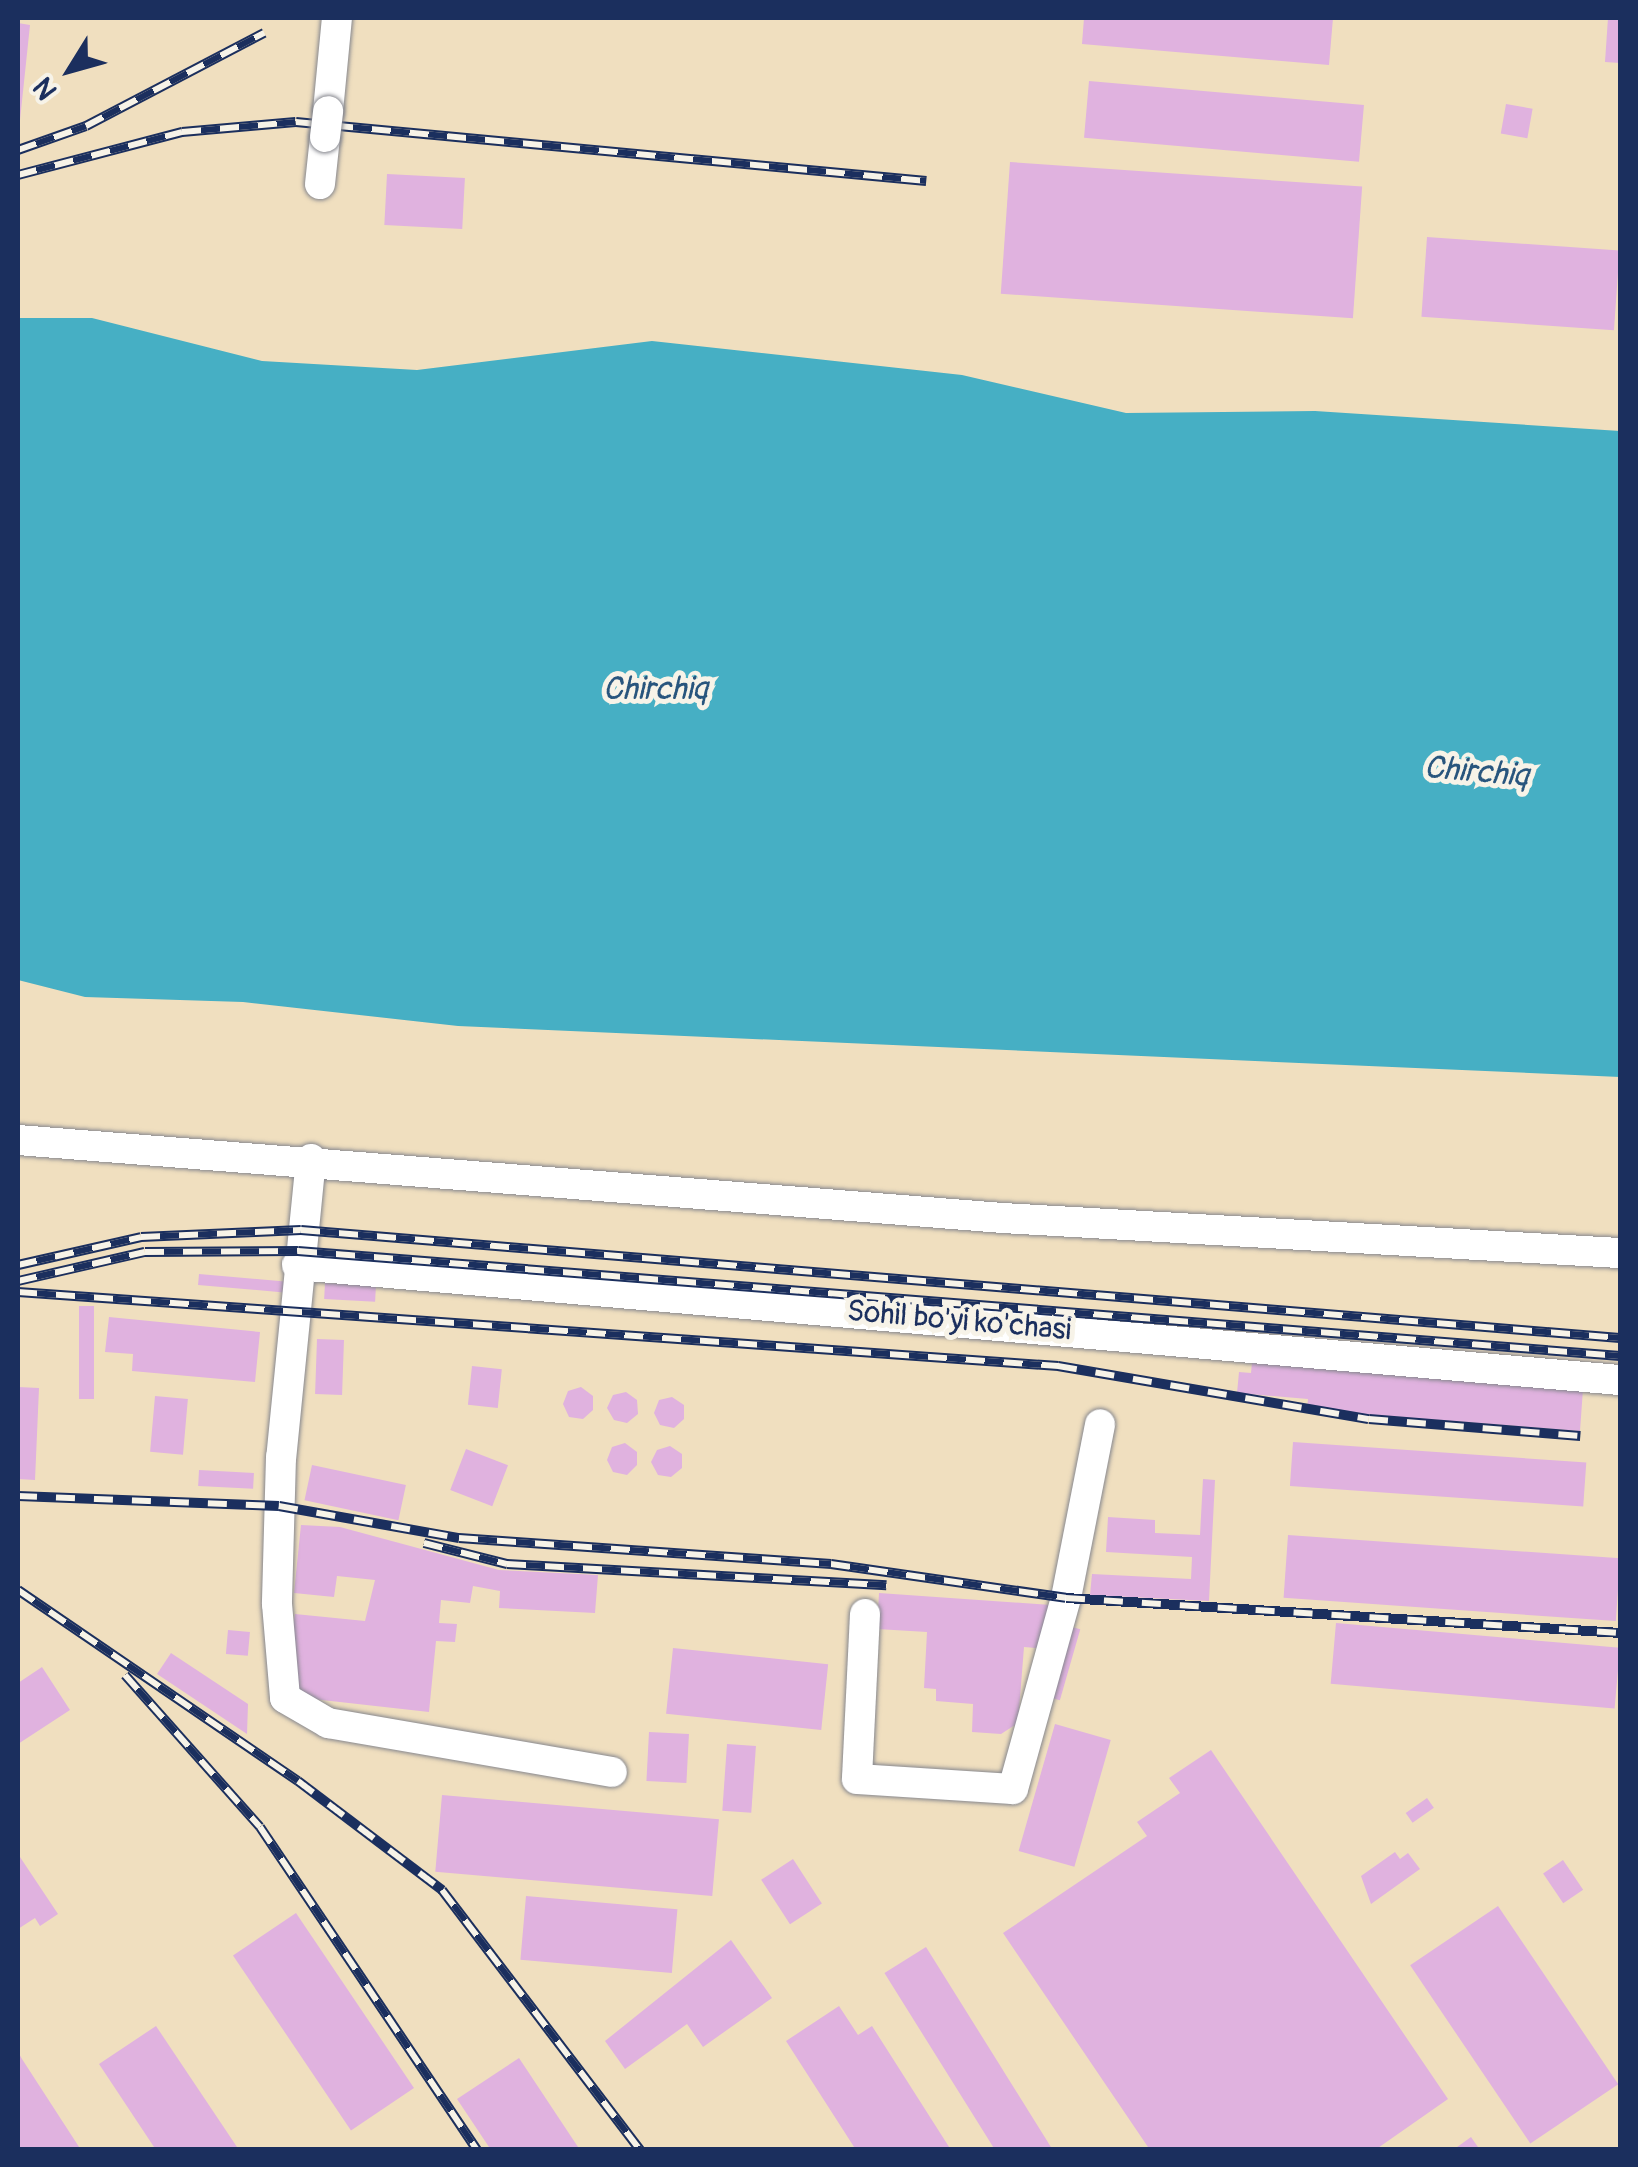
<!DOCTYPE html>
<html>
<head>
<meta charset="utf-8">
<style>
  body { margin:0 }
  #map { position:relative; width:1638px; height:2167px; overflow:hidden; background:#f0dfbf; font-family:Pangolin,sans-serif }
  div>[style] { position:absolute }
  .water>* { inset:0; background:#46afc4 }
  .building>* { inset:0; background:#e0b2df; transform-origin:0 0 }
  .roads { filter:drop-shadow(0 0 2px #86878e) drop-shadow(0 0 2px #86878e) }
  .minor>* { height:30px; margin:-15px; padding:0 15px; transform-origin:15px; border-radius:15px; background:#fff }
  .rail>* { height:10px; margin-top:-5px; transform-origin:0; background:repeating-linear-gradient(90deg,#f7f3e8 0 19px,#1b2f5e 0 38px); box-sizing:border-box; border-block:2px solid #1b2f5e }
  .bridges { filter:drop-shadow(0 0 2px #86878e) drop-shadow(0 0 2px #86878e) }
  .minor-bridge>* { height:30px; margin:-15px; padding:0 15px; transform-origin:15px; border-radius:15px; background:#fff }
  span { translate:-50% -50%; white-space:nowrap; text-align:center; line-height:1.15; -webkit-text-stroke:10px #f7f3e8; paint-order:stroke }
  .street-label { font-size:30px; color:#1b2f5e }
  .water-label { font-size:32px; color:#28557d; font-style:italic }
  .frame { position:absolute; inset:0; border:20px solid #1b2f5e; pointer-events:none }
  .north { position:absolute; left:20px; top:20px; width:100px; height:100px; -webkit-text-stroke:8px #f7f3e8; paint-order:stroke; rotate:233deg; font-size:28px; font-weight:700; line-height:40px; text-align:center; color:#1b2f5e }
  .north::after { content:''; display:block; margin:auto; width:35px; height:45px; background:#1b2f5e; clip-path:polygon(50% 0,100% 100%,50% 72%,0 100%) }
</style>
</head>
<body>
<div id="map">
  <div class="water">
    <i style="clip-path:polygon(18px 318px,92px 318px,262px 361px,417px 370px,652px 341px,962px 375px,1126px 413px,1315px 411px,1620px 431px,1620px 1077px,458px 1026px,243px 1002px,85px 997px,18px 980px)"></i>
  </div>
  <div class="building">
    <i style="clip-path:polygon(1084px 18px,1333px 18px,1329px 65px,1082px 44px)"></i>
    <i style="clip-path:polygon(1608px 18px,1620px 18px,1620px 63px,1605px 62px)"></i>
    <i style="clip-path:polygon(18px 23px,30px 25px,20px 120px,18px 120px)"></i>
    <i style="left:1089px;top:81px;width:276px;height:57px;rotate:5deg"></i>
    <i style="left:1506px;top:104px;width:27px;height:30px;rotate:10deg"></i>
    <i style="left:1010px;top:162px;width:353px;height:132px;rotate:4deg"></i>
    <i style="left:387px;top:174px;width:78px;height:51px;rotate:3deg"></i>
    <i style="left:1427px;top:237px;width:193px;height:80px;rotate:4deg"></i>
    <i style="left:199px;top:1274px;width:86px;height:11px;rotate:5deg"></i>
    <i style="left:325px;top:1283px;width:51px;height:16px;rotate:3deg"></i>
    <i style="left:79px;top:1306px;width:15px;height:93px"></i>
    <i style="clip-path:polygon(109px 1317px,260px 1332px,255px 1382px,132px 1371px,133px 1354px,105px 1352px)"></i>
    <i style="left:317px;top:1339px;width:27px;height:55px;rotate:2deg"></i>
    <i style="clip-path:polygon(1252px 1363px,1583px 1389px,1580px 1431px,1307px 1410px,1308px 1399px,1237px 1393px,1239px 1372px,1251px 1373px)"></i>
    <i style="left:472px;top:1366px;width:30px;height:39px;rotate:6deg"></i>
    <i style="clip-path:polygon(18px 1387px,39px 1388px,35px 1480px,18px 1479px)"></i>
    <i style="clip-path:polygon(581px 1387px,593px 1396px,593px 1410px,583px 1419px,569px 1417px,563px 1404px,568px 1391px)"></i>
    <i style="clip-path:polygon(626px 1392px,637px 1400px,638px 1414px,627px 1423px,614px 1420px,607px 1408px,613px 1395px)"></i>
    <i style="left:155px;top:1396px;width:33px;height:56px;rotate:5deg"></i>
    <i style="clip-path:polygon(672px 1397px,684px 1405px,684px 1419px,674px 1428px,660px 1425px,654px 1413px,659px 1400px)"></i>
    <i style="left:1293px;top:1442px;width:294px;height:44px;rotate:4deg"></i>
    <i style="clip-path:polygon(625px 1443px,637px 1452px,637px 1465px,627px 1475px,613px 1472px,607px 1460px,612px 1447px)"></i>
    <i style="clip-path:polygon(670px 1446px,682px 1454px,682px 1468px,671px 1477px,658px 1475px,651px 1462px,657px 1450px)"></i>
    <i style="left:466px;top:1449px;width:45px;height:44px;rotate:21deg"></i>
    <i style="left:312px;top:1465px;width:96px;height:36px;rotate:12deg"></i>
    <i style="left:199px;top:1470px;width:55px;height:16px;rotate:3deg"></i>
    <i style="clip-path:polygon(1203px 1479px,1215px 1480px,1209px 1601px,1090px 1595px,1092px 1574px,1191px 1579px,1192px 1557px,1106px 1552px,1108px 1517px,1155px 1520px,1155px 1533px,1200px 1535px)"></i>
    <i style="clip-path:polygon(301px 1525px,340px 1527px,499px 1570px,598px 1575px,595px 1613px,499px 1608px,500px 1591px,473px 1586px,470px 1603px,441px 1600px,439px 1623px,457px 1624px,455px 1642px,436px 1641px,429px 1712px,304px 1698px,286px 1669px,295px 1614px,365px 1621px,375px 1580px,337px 1576px,334px 1597px,294px 1593px)"></i>
    <i style="left:1288px;top:1535px;width:333px;height:63px;rotate:4deg"></i>
    <i style="clip-path:polygon(879px 1593px,1051px 1605px,1048px 1649px,1024px 1647px,1018px 1723px,1001px 1734px,972px 1732px,973px 1704px,936px 1701px,936px 1689px,924px 1688px,927px 1632px,877px 1629px)"></i>
    <i style="left:1336px;top:1623px;width:285px;height:61px;rotate:5deg"></i>
    <i style="left:1062px;top:1624px;width:19px;height:74px;rotate:16deg"></i>
    <i style="left:228px;top:1630px;width:22px;height:24px;rotate:5deg"></i>
    <i style="left:673px;top:1648px;width:156px;height:66px;rotate:6deg"></i>
    <i style="clip-path:polygon(171px 1653px,248px 1704px,247px 1734px,157px 1674px)"></i>
    <i style="clip-path:polygon(42px 1667px,70px 1710px,18px 1744px,18px 1683px)"></i>
    <i style="left:1055px;top:1724px;width:58px;height:132px;rotate:16deg"></i>
    <i style="left:649px;top:1732px;width:40px;height:49px;rotate:3deg"></i>
    <i style="left:727px;top:1744px;width:29px;height:67px;rotate:4deg"></i>
    <i style="clip-path:polygon(1211px 1750px,1448px 2099px,1375px 2150px,1150px 2150px,1003px 1933px,1147px 1836px,1137px 1822px,1180px 1793px,1169px 1778px)"></i>
    <i style="left:442px;top:1795px;width:278px;height:77px;rotate:5deg"></i>
    <i style="left:1427px;top:1798px;width:12px;height:26px;rotate:55deg"></i>
    <i style="clip-path:polygon(1395px 1852px,1400px 1859px,1408px 1853px,1420px 1869px,1371px 1904px,1361px 1876px)"></i>
    <i style="clip-path:polygon(18px 1854px,58px 1914px,40px 1926px,35px 1918px,18px 1929px)"></i>
    <i style="left:793px;top:1859px;width:53px;height:38px;rotate:57deg"></i>
    <i style="left:1563px;top:1860px;width:36px;height:24px;rotate:56deg"></i>
    <i style="left:526px;top:1896px;width:152px;height:64px;rotate:5deg"></i>
    <i style="left:1498px;top:1906px;width:215px;height:106px;rotate:56deg"></i>
    <i style="left:296px;top:1913px;width:211px;height:76px;rotate:56deg"></i>
    <i style="clip-path:polygon(731px 1940px,772px 1998px,703px 2047px,687px 2024px,625px 2069px,605px 2041px)"></i>
    <i style="left:926px;top:1947px;width:241px;height:49px;rotate:58deg"></i>
    <i style="clip-path:polygon(839px 2006px,858px 2035px,872px 2026px,951px 2150px,856px 2150px,786px 2041px)"></i>
    <i style="clip-path:polygon(156px 2026px,239px 2150px,156px 2150px,99px 2064px)"></i>
    <i style="clip-path:polygon(18px 2052px,22px 2059px,81px 2150px,18px 2150px)"></i>
    <i style="clip-path:polygon(519px 2058px,580px 2150px,491px 2150px,457px 2099px)"></i>
    <i style="clip-path:polygon(1471px 2137px,1480px 2150px,1453px 2150px)"></i>
  </div>
  <div class="roads">
    <div class="minor">
      <i style="left:328px;top:111px;width:93px;rotate:-84.5deg"></i>
      <i style="left:320px;top:184px;width:47px;rotate:-83.9deg"></i>
      <i style="left:18px;top:1140px;width:988px;rotate:4.53deg"></i>
      <i style="left:1003px;top:1218px;width:618px;rotate:3.25deg"></i>
      <i style="left:311px;top:1159px;width:300px;rotate:95.7deg"></i>
      <i style="left:281px;top:1457px;width:147px;rotate:91.6deg"></i>
      <i style="left:277px;top:1604px;width:94px;rotate:85.1deg"></i>
      <i style="left:285px;top:1698px;width:50px;rotate:30.2deg"></i>
      <i style="left:328px;top:1723px;width:288px;rotate:9.8deg"></i>
      <i style="left:297px;top:1265px;width:1328px;rotate:4.97deg"></i>
      <i style="left:865px;top:1614px;width:165px;rotate:92.8deg"></i>
      <i style="left:857px;top:1779px;width:156px;rotate:3.7deg"></i>
      <i style="left:1013px;top:1789px;width:198px;rotate:-74.5deg"></i>
      <i style="left:1066px;top:1598px;width:177px;rotate:-78.9deg"></i>
    </div>
  </div>
  <div class="rail">
    <i style="left:18px;top:150px;width:72px;rotate:-19.4deg"></i>
    <i style="left:86px;top:126px;width:201px;rotate:-27.6deg"></i>
    <i style="left:18px;top:175px;width:170px;rotate:-14.7deg"></i>
    <i style="left:182px;top:132px;width:114px;rotate:-5deg"></i>
    <i style="left:296px;top:122px;width:633px;rotate:5.35deg"></i>
    <i style="left:18px;top:1265px;width:126px;rotate:-12.8deg"></i>
    <i style="left:141px;top:1237px;width:160px;rotate:-2.5deg"></i>
    <i style="left:301px;top:1230px;width:1323px;rotate:4.68deg"></i>
    <i style="left:18px;top:1281px;width:130px;rotate:-12.9deg"></i>
    <i style="left:145px;top:1252px;width:153px;rotate:-0.4deg"></i>
    <i style="left:298px;top:1251px;width:1326px;rotate:4.54deg"></i>
    <i style="left:18px;top:1292px;width:1043px;rotate:4.07deg"></i>
    <i style="left:1058px;top:1366px;width:315px;rotate:9.7deg"></i>
    <i style="left:1369px;top:1419px;width:212px;rotate:4.6deg"></i>
    <i style="left:18px;top:1496px;width:261px;rotate:2.2deg"></i>
    <i style="left:279px;top:1506px;width:183px;rotate:10.1deg"></i>
    <i style="left:459px;top:1538px;width:373px;rotate:4deg"></i>
    <i style="left:831px;top:1564px;width:237px;rotate:8.2deg"></i>
    <i style="left:1066px;top:1598px;width:555px;rotate:3.61deg"></i>
    <i style="left:424px;top:1543px;width:86px;rotate:14.2deg"></i>
    <i style="left:507px;top:1564px;width:380px;rotate:3.2deg"></i>
    <i style="left:18px;top:1590px;width:339px;rotate:34.3deg"></i>
    <i style="left:298px;top:1781px;width:181px;rotate:37.1deg"></i>
    <i style="left:442px;top:1890px;width:327px;rotate:52.7deg"></i>
    <i style="left:125px;top:1675px;width:203px;rotate:48.4deg"></i>
    <i style="left:260px;top:1827px;width:389px;rotate:56.1deg"></i>
  </div>
  <div class="bridges">
    <div class="minor-bridge">
      <i style="left:325px;top:137px;width:26px;rotate:-83deg"></i>
    </div>
  </div>
  <div class="street-label">
    <span style="left:959px;top:1321px;rotate:5deg">Sohil bo'yi ko'chasi</span>
  </div>
  <div class="water-label">
    <span style="left:655px;top:689px">Chirchiq</span>
    <span style="left:1476px;top:772px;rotate:5deg">Chirchiq</span>
  </div>
  <div class="frame"></div>
  <div class="north">N</div>
</div>
</body>
</html>
